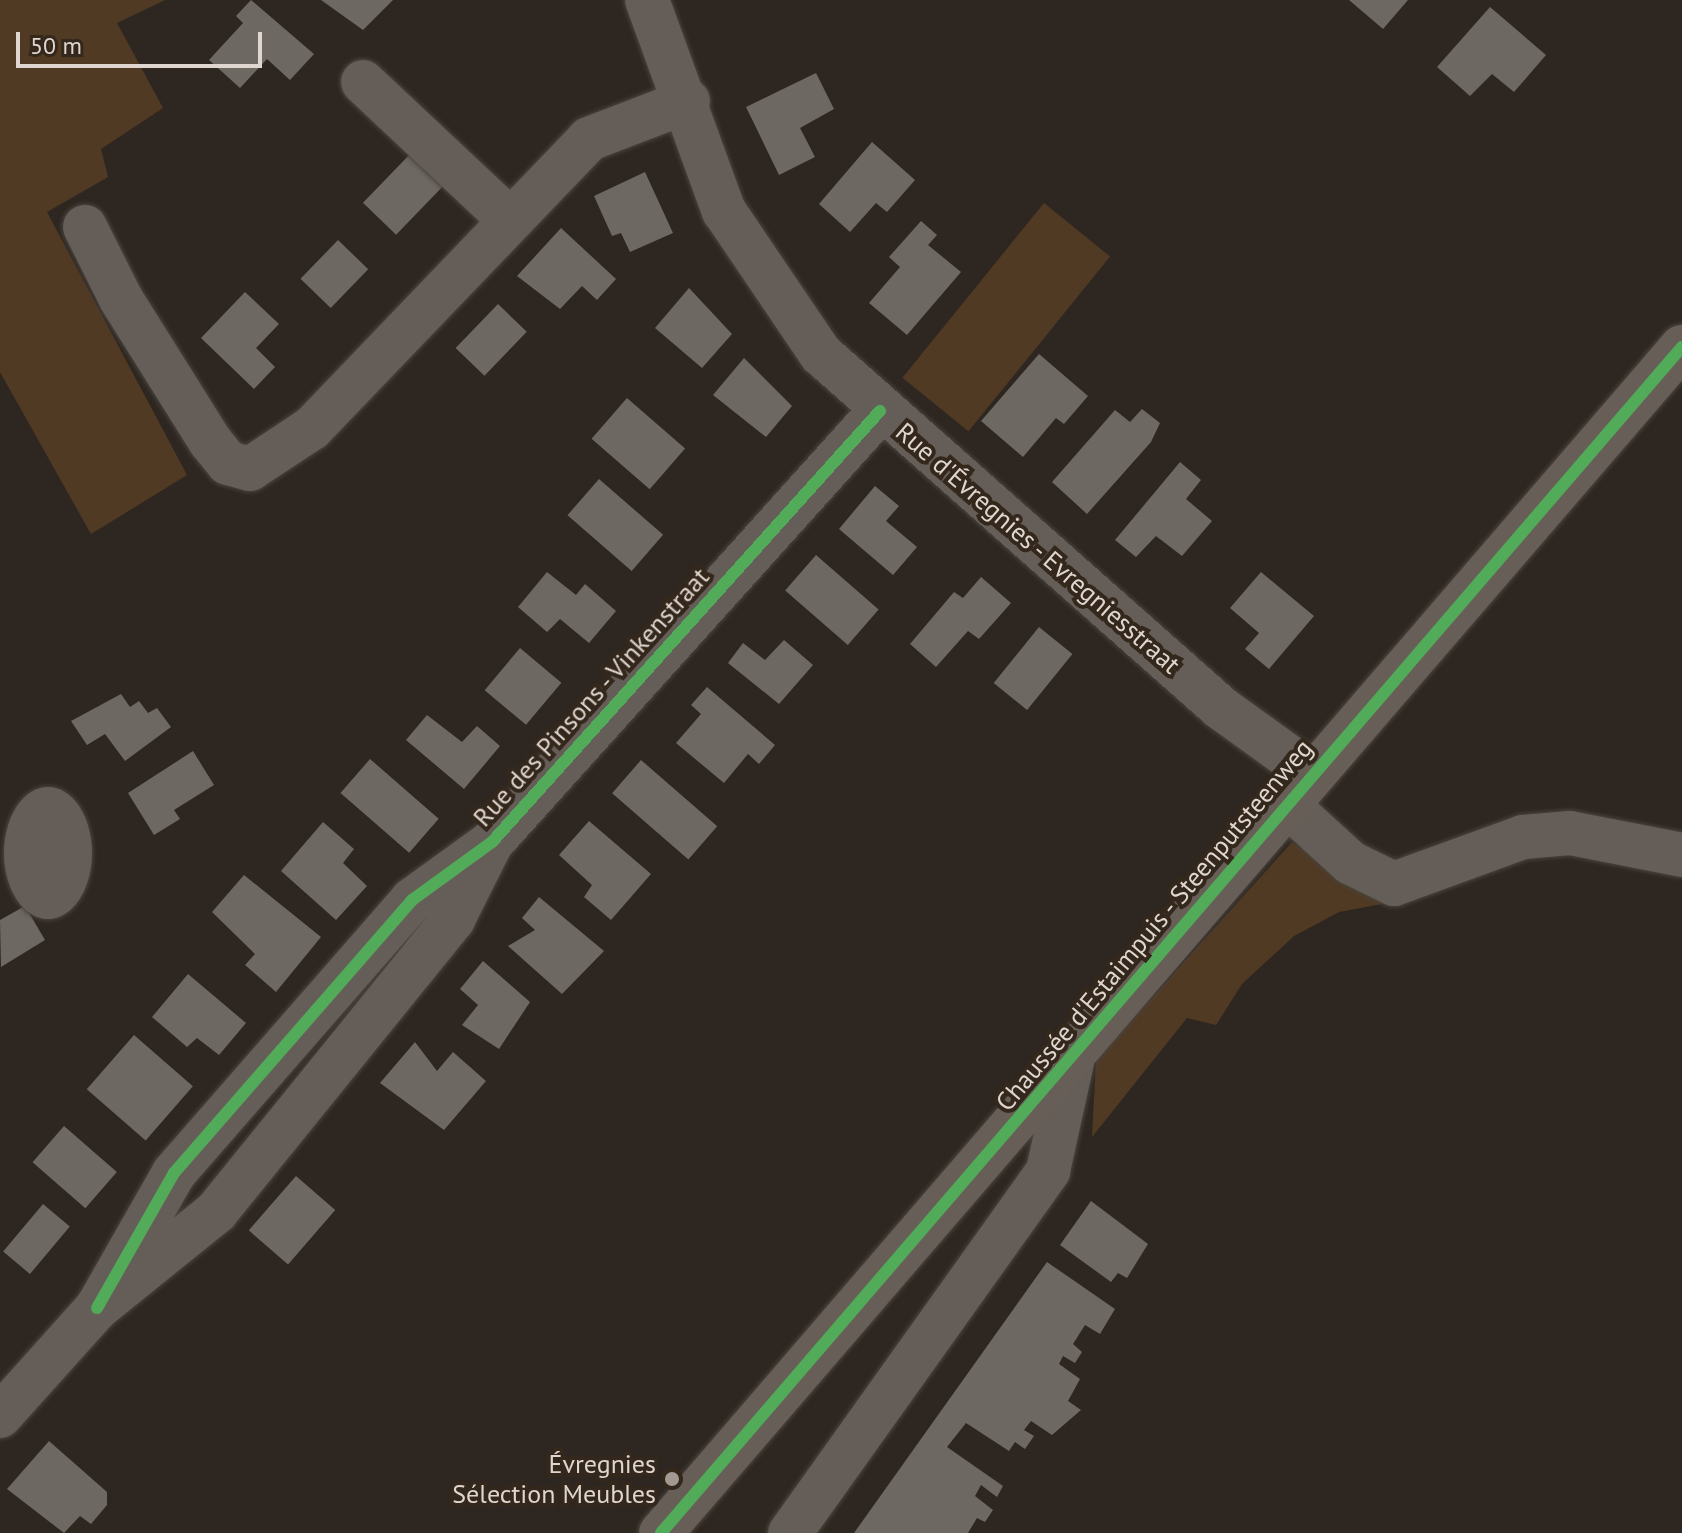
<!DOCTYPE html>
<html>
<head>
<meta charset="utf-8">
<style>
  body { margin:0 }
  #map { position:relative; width:1682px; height:1533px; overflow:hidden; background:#2e2721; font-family:"PT Sans",sans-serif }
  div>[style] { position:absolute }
  .green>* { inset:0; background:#513a24; transform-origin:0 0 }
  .building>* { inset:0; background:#6e6862; transform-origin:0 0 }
  .roads { filter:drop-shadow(0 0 2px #49433e) drop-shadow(0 0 2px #49433e) }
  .minor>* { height:44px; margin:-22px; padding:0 22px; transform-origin:22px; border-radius:22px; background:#655e58 }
  .minor>.ring { margin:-22px; padding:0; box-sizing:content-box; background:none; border:44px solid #655e58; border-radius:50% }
  .major>* { height:44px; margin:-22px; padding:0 22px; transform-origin:22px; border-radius:22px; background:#675e57 }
  .cycleway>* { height:12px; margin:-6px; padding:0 6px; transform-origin:6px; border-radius:6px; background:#51ab58 }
  .dots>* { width:22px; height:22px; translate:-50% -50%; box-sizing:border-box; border:4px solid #34271b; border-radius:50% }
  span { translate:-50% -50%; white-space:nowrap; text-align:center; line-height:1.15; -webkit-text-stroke:8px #34271b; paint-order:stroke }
  .street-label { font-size:26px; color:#dfd6cf }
  .poi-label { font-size:26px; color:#dfd6cf }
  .right { translate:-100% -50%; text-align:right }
  .scale { position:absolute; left:16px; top:32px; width:246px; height:36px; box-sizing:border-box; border:4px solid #dfd6cf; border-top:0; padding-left:10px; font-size:24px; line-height:28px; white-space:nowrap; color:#dfd6cf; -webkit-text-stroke:6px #34271b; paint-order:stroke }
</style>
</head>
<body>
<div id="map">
  <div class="green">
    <i style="clip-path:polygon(0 0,165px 0,117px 23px,163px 108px,101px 149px,108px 177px,47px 212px,187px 475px,91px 534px,0 372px)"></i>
    <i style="left:1044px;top:203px;width:85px;height:225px;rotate:39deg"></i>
    <i style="clip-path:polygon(1292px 842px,1393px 902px,1339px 912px,1294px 936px,1242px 984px,1216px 1025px,1187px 1018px,1092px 1137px,1096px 1060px)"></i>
  </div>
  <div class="building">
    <i style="clip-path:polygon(251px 0,314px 54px,290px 80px,267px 59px,240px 88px,209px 60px,243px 23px,236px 16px)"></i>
    <i style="clip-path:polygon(321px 0,393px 0,363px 30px)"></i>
    <i style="clip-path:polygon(1349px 0,1408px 0,1383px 29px)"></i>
    <i style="clip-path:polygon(1490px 7px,1546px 55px,1514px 92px,1492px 74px,1470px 96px,1437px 67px)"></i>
    <i style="clip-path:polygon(816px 73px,834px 109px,800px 128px,815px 157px,779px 175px,746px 107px)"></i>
    <i style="clip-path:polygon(872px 142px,915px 180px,887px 212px,876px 203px,850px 232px,819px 204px)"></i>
    <i style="left:413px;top:151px;width:46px;height:72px;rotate:44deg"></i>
    <i style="clip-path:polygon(645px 172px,673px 233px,630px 252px,621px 233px,612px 236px,594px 196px)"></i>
    <i style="clip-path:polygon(921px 221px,937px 235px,928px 245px,961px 272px,907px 335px,869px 303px,900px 267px,889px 257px)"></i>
    <i style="clip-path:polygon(561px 228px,616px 279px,597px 300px,582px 286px,560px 309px,517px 276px)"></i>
    <i style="left:338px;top:240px;width:42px;height:54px;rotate:44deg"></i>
    <i style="clip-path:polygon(689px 288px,732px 334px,702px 368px,655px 328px)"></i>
    <i style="clip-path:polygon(245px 292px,279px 324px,256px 348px,275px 367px,254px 389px,201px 338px)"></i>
    <i style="left:498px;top:304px;width:40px;height:61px;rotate:44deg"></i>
    <i style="clip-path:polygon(1039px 354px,1088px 396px,1064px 424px,1056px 418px,1023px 457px,981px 421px)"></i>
    <i style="clip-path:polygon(744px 358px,792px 406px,766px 437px,713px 395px)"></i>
    <i style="left:627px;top:398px;width:77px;height:54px;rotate:41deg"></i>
    <i style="clip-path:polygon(1142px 409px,1160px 423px,1151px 442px,1087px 514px,1052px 482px,1115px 410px,1130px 422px)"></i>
    <i style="clip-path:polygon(1180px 462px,1201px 480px,1186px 499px,1212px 521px,1182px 556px,1156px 536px,1136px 557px,1115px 540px)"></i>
    <i style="left:599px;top:479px;width:85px;height:48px;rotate:41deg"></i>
    <i style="clip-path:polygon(875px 486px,899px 506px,886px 521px,917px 547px,893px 575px,839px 529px)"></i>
    <i style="left:816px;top:555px;width:83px;height:47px;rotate:41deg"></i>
    <i style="clip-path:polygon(547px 572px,576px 595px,585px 584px,616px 611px,589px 643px,560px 619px,547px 632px,518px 607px)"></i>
    <i style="clip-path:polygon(1261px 572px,1314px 616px,1269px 669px,1245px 649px,1259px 633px,1230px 608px)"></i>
    <i style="clip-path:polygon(981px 577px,1011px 603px,979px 639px,968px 631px,936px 667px,910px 644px,954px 592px,963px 598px)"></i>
    <i style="left:1039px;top:627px;width:43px;height:72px;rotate:39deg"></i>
    <i style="clip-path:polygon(784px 640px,813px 665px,779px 704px,728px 663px,743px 643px,765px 660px)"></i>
    <i style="left:520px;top:648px;width:54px;height:55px;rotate:40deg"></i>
    <i style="clip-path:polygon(707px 687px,775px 745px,759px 764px,748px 754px,724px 783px,676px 743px,701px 714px,691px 705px)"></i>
    <i style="clip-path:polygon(121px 694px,130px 707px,139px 701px,148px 713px,157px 708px,171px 727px,125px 761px,105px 734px,87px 745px,71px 721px)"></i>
    <i style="clip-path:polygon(427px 715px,462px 742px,477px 726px,500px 746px,464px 789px,406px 740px)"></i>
    <i style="clip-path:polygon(193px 751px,214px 785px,174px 810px,180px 819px,154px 835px,128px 793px)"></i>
    <i style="left:370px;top:759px;width:91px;height:45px;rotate:41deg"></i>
    <i style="left:641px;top:760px;width:101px;height:44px;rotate:41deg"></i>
    <i style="clip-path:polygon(589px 821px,651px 874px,611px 920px,584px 897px,592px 885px,559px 855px)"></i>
    <i style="clip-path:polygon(323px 822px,354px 849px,343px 863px,367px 886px,336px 920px,281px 871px)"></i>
    <i style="clip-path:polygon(244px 875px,321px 937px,276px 992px,245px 965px,255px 954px,212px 912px)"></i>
    <i style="clip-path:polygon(539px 897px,604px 951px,562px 994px,508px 946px,535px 930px,522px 918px)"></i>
    <i style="clip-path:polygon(25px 906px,45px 940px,1px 967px,0 920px)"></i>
    <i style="clip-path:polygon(483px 961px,530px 1002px,499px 1049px,462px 1025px,478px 1005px,460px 989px)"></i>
    <i style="clip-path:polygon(188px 974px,246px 1023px,219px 1055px,197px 1038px,187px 1047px,152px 1017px)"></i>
    <i style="left:134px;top:1035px;width:78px;height:72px;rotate:41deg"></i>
    <i style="clip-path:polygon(415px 1042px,437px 1071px,453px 1052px,486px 1081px,444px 1130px,380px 1083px)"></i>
    <i style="left:64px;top:1126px;width:70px;height:48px;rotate:41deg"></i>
    <i style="left:296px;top:1176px;width:52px;height:72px;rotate:41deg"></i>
    <i style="clip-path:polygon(1091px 1201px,1148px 1244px,1127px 1278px,1118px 1273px,1111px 1282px,1060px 1245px)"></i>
    <i style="left:43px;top:1204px;width:35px;height:62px;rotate:40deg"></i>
    <i style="clip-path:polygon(1047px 1262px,1115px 1309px,1100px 1334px,1085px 1325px,1073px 1344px,1082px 1352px,1075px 1363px,1063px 1356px,1059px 1364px,1080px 1379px,1068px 1401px,1081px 1410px,1052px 1435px,1031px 1421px,1024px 1430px,1034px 1436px,1025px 1449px,1015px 1442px,1009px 1451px,966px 1423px,947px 1447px,1003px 1486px,997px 1497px,981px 1485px,975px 1496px,993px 1510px,985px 1522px,977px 1518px,968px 1533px,854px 1533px)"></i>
    <i style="clip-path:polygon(49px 1441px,107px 1492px,107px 1505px,91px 1524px,80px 1516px,64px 1533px,7px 1489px)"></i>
  </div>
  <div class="roads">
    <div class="minor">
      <i style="left:647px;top:0;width:225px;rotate:70deg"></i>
      <i style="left:724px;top:211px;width:173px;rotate:55.9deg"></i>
      <i style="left:821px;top:354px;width:534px;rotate:41.51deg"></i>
      <i style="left:1221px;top:708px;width:111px;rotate:35.8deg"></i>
      <i style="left:363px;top:82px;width:199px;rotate:43.2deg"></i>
      <i style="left:85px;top:227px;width:80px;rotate:63.4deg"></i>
      <i style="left:121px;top:299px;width:168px;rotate:57.9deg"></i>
      <i style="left:210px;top:441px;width:28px;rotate:51deg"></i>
      <i style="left:228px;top:463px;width:23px;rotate:15deg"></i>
      <i style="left:250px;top:469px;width:74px;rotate:-33.5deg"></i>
      <i style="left:312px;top:428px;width:400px;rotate:-46.2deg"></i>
      <i style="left:589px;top:139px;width:106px;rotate:-21deg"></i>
      <i style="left:1285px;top:803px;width:89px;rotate:42.3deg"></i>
      <i style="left:1351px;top:863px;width:48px;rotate:26deg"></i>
      <i style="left:1394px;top:884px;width:137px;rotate:-20deg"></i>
      <i style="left:1523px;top:837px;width:47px;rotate:-4.9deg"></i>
      <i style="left:1570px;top:833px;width:114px;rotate:11.1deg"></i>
      <i class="ring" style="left:26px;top:809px;width:-10px;height:-10px"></i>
      <i style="left:97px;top:1308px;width:155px;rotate:-60.3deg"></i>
      <i style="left:174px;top:1173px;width:362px;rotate:-48.9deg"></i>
      <i style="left:412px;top:900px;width:99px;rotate:-35.9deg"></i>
      <i style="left:492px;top:842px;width:580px;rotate:-48.01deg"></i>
      <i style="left:0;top:1416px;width:145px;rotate:-48.1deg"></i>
      <i style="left:97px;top:1308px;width:153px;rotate:-38.9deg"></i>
      <i style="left:216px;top:1212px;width:377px;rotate:-51deg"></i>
      <i style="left:453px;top:919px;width:80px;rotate:-63.4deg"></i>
      <i style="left:790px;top:1533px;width:445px;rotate:-54.5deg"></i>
      <i style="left:1048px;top:1171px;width:117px;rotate:-77.6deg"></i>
    </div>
    <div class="major">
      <i style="left:661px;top:1533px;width:1565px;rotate:-49.28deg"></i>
    </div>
  </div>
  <div class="cycleway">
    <i style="left:97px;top:1308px;width:155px;rotate:-60.3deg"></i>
    <i style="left:174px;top:1173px;width:362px;rotate:-48.9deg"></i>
    <i style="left:412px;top:900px;width:99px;rotate:-35.9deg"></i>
    <i style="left:492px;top:842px;width:580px;rotate:-48.01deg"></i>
    <i style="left:661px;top:1533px;width:1565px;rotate:-49.28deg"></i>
  </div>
  <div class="dots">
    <i style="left:672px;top:1479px;background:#a19992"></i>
  </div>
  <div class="street-label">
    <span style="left:1038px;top:548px;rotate:41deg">Rue d'Évregnies - Evregniesstraat</span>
    <span style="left:591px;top:697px;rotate:-48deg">Rue des Pinsons - Vinkenstraat</span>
    <span style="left:1154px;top:925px;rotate:-50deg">Chaussée d'Estaimpuis - Steenputsteenweg</span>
  </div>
  <div class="poi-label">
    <span class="right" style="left:656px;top:1479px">Évregnies<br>Sélection Meubles</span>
  </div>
  <div class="scale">50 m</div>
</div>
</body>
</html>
